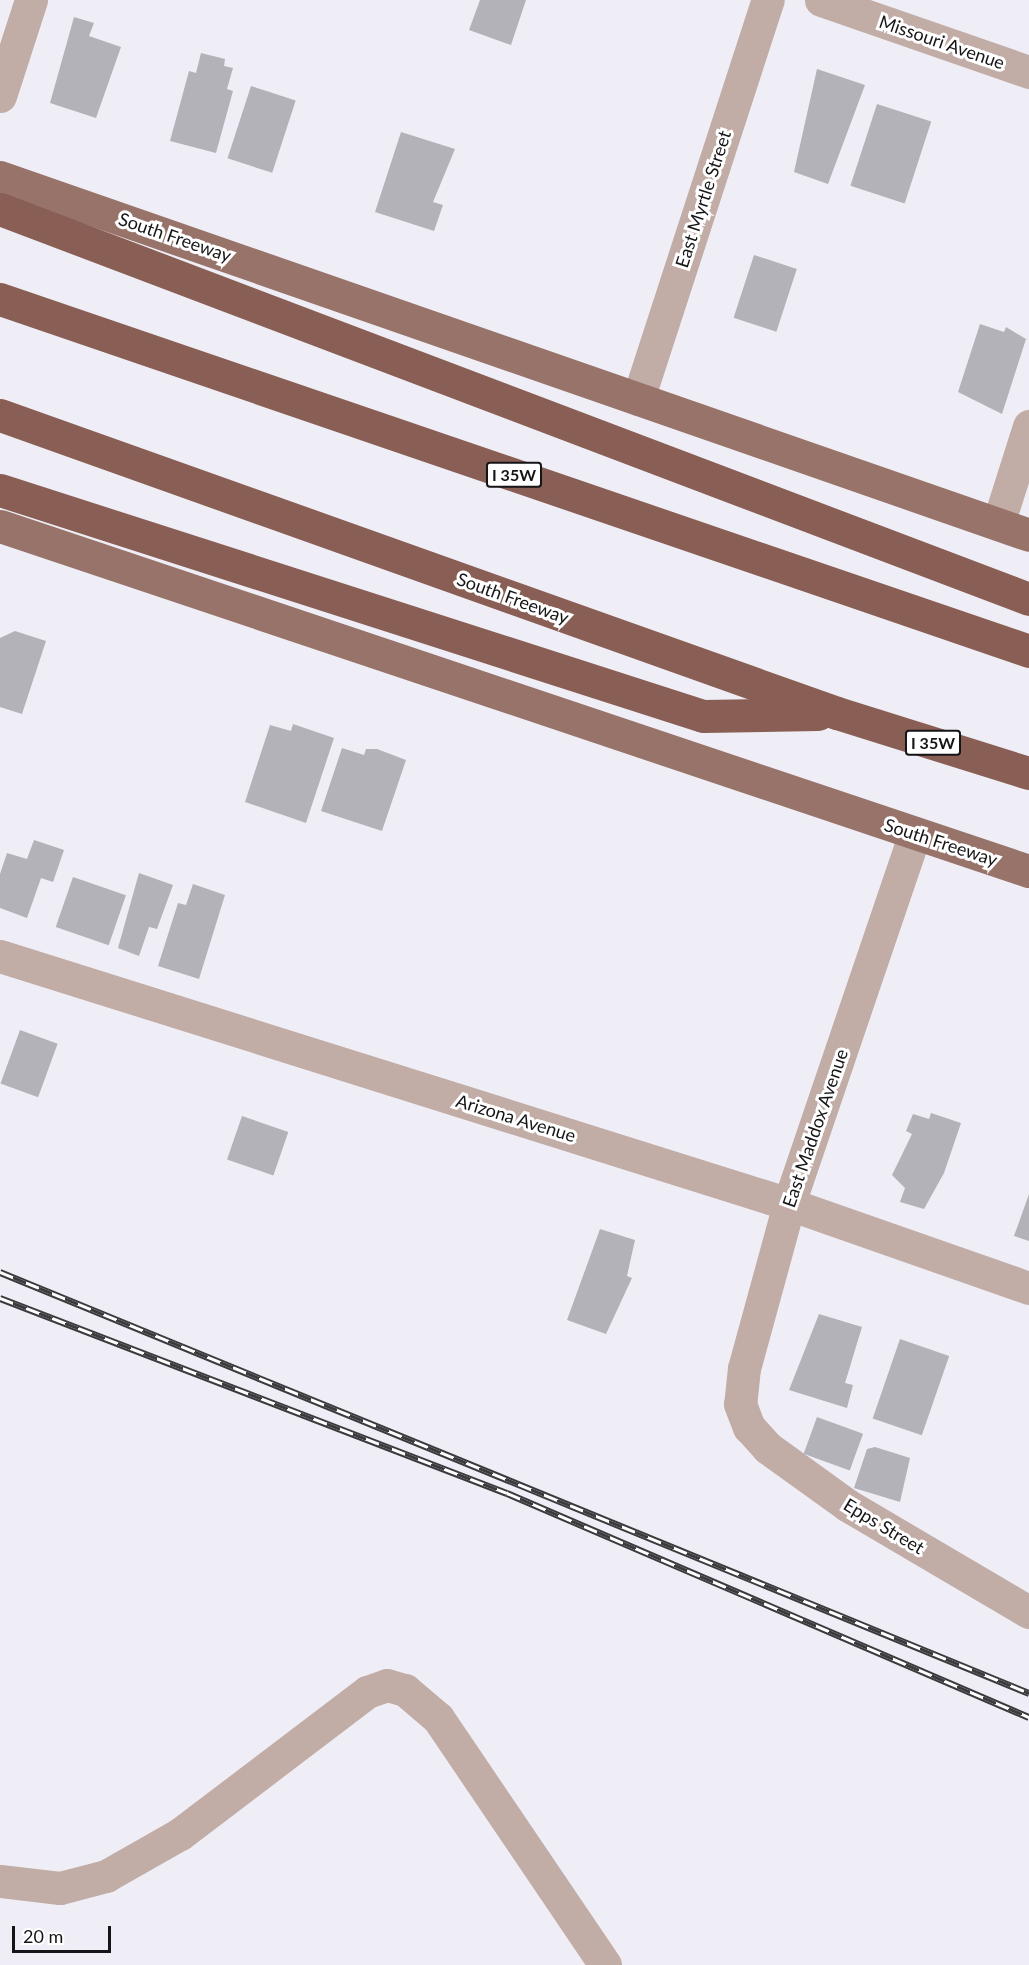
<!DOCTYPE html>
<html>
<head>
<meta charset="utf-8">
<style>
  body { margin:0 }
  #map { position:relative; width:1029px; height:1965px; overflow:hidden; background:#efeef6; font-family:Lato,sans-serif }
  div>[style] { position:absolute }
  .building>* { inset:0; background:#b3b2b9; transform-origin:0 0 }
  .minor>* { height:33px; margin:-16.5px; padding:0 16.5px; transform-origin:16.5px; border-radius:16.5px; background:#c1aca6 }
  .major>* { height:33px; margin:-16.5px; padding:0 16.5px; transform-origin:16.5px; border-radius:16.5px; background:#98736a }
  .highway>* { height:33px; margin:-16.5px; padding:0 16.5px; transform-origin:16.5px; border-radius:16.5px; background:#895e54 }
  .rail>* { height:7px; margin-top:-3.5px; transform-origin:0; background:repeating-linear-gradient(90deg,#fff 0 14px,#3b3b3e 0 28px); box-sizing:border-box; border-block:2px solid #3b3b3e }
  span { translate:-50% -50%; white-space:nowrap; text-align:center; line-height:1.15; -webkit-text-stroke:6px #fff; paint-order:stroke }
  .shield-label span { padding:2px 4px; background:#fff; border:2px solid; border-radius:4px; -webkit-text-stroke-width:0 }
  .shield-label { font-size:16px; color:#151517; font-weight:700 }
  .street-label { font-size:18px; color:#151517 }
  .scale { position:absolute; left:12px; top:1926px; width:99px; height:27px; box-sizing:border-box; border:3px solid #151517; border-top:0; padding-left:8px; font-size:18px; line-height:21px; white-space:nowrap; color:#151517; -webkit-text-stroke:4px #fff; paint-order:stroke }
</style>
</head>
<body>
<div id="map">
  <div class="building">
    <i style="clip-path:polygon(480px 0,526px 0,511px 45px,469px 30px)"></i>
    <i style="clip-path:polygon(74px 17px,94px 23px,89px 36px,121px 47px,96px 118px,50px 103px)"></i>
    <i style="clip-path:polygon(201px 53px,225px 59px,224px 66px,233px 68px,227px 89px,233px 91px,216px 153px,170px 141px,189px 71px,196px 73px)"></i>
    <i style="clip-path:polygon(817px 69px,865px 85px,828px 184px,794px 172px)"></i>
    <i style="left:251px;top:86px;width:47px;height:76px;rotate:18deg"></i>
    <i style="left:877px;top:104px;width:57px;height:86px;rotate:18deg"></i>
    <i style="clip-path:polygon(401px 132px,455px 149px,433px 202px,443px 205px,434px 231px,375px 212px)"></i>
    <i style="left:754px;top:255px;width:45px;height:66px;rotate:18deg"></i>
    <i style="clip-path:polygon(980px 324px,1004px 332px,1006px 327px,1026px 339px,1002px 414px,958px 392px)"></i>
    <i style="clip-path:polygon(15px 631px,46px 641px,22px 714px,0 707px,0 638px)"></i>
    <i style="clip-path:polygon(293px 724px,334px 738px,306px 823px,245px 802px,270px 725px,291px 731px)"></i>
    <i style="clip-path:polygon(342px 748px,364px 755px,366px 749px,377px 749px,406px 760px,382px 831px,321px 811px)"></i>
    <i style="clip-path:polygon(34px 840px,64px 850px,53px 882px,41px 878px,27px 918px,0 908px,0 874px,7px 853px,27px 859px)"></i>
    <i style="clip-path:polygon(139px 873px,173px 885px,157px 929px,149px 927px,139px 956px,118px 948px)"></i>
    <i style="left:73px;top:877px;width:56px;height:53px;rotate:19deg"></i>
    <i style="clip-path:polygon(193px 884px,225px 895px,199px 979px,158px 966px,178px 903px,186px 905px)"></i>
    <i style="left:20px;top:1030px;width:40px;height:57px;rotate:20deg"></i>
    <i style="clip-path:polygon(931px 1113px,961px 1123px,944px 1173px,924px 1209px,900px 1202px,905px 1188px,892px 1175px,912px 1134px,906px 1131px,913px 1114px,929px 1119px)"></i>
    <i style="left:242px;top:1116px;width:49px;height:46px;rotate:19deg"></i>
    <i style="clip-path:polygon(1029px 1194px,1029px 1241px,1014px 1236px)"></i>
    <i style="clip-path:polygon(600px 1229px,635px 1240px,627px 1276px,632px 1278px,606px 1334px,567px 1320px)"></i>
    <i style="clip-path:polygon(819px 1314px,862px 1327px,845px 1383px,853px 1385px,847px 1408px,789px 1390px)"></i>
    <i style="left:900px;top:1339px;width:52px;height:84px;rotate:19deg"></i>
    <i style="left:817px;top:1417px;width:49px;height:39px;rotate:20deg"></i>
    <i style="clip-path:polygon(875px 1447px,910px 1458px,900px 1502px,854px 1488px,867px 1449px)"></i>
  </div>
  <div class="minor">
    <i style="left:821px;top:0;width:220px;rotate:19.1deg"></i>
    <i style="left:0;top:96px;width:101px;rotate:-72.1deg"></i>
    <i style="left:638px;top:399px;width:420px;rotate:-72deg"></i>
    <i style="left:998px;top:524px;width:103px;rotate:-72.4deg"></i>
    <i style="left:915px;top:833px;width:392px;rotate:108.8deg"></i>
    <i style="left:789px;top:1204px;width:170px;rotate:105.3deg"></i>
    <i style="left:744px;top:1368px;width:36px;rotate:96deg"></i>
    <i style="left:740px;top:1404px;width:25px;rotate:69deg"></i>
    <i style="left:749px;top:1427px;width:28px;rotate:48deg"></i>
    <i style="left:768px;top:1448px;width:97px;rotate:35.8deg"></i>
    <i style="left:847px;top:1505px;width:211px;rotate:30.5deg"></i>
    <i style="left:0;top:956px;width:827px;rotate:17.45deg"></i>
    <i style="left:789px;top:1204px;width:254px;rotate:19.3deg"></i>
    <i style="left:0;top:1881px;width:60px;rotate:6.7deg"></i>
    <i style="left:60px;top:1888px;width:48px;rotate:-14.6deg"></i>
    <i style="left:106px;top:1876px;width:85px;rotate:-29.6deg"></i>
    <i style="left:180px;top:1834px;width:235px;rotate:-37.2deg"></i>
    <i style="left:367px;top:1692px;width:21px;rotate:-19deg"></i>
    <i style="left:387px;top:1685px;width:19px;rotate:16deg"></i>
    <i style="left:405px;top:1690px;width:43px;rotate:40.3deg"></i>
    <i style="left:438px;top:1718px;width:298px;rotate:55.9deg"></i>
  </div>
  <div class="major">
    <i style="left:0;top:177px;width:1089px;rotate:19.18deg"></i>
    <i style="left:0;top:526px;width:1085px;rotate:18.54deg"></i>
  </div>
  <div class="highway">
    <i style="left:0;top:209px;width:1100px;rotate:20.76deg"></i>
    <i style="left:0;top:299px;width:1088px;rotate:18.88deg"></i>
    <i style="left:0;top:415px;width:888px;rotate:19.6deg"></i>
    <i style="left:837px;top:713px;width:201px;rotate:17.4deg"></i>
    <i style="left:0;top:490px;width:738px;rotate:17.82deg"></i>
    <i style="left:703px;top:716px;width:115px;rotate:-1deg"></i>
  </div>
  <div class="rail">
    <i style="left:0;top:1272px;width:1112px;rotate:22.25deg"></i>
    <i style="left:0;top:1298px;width:543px;rotate:21.04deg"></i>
    <i style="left:507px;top:1493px;width:568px;rotate:23.23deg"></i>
  </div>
  <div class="shield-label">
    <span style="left:514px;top:475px">I 35W</span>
    <span style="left:933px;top:743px">I 35W</span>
  </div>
  <div class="street-label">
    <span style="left:942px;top:42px;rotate:19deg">Missouri Avenue</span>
    <span style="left:703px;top:199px;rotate:-72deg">East Myrtle Street</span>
    <span style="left:175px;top:237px;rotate:19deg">South Freeway</span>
    <span style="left:513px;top:598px;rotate:20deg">South Freeway</span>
    <span style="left:941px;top:842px;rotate:18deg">South Freeway</span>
    <span style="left:516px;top:1118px;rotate:17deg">Arizona Avenue</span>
    <span style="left:815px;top:1128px;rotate:-71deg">East Maddox Avenue</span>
    <span style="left:884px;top:1526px;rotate:31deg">Epps Street</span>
  </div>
  <div class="scale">20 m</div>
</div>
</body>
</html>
